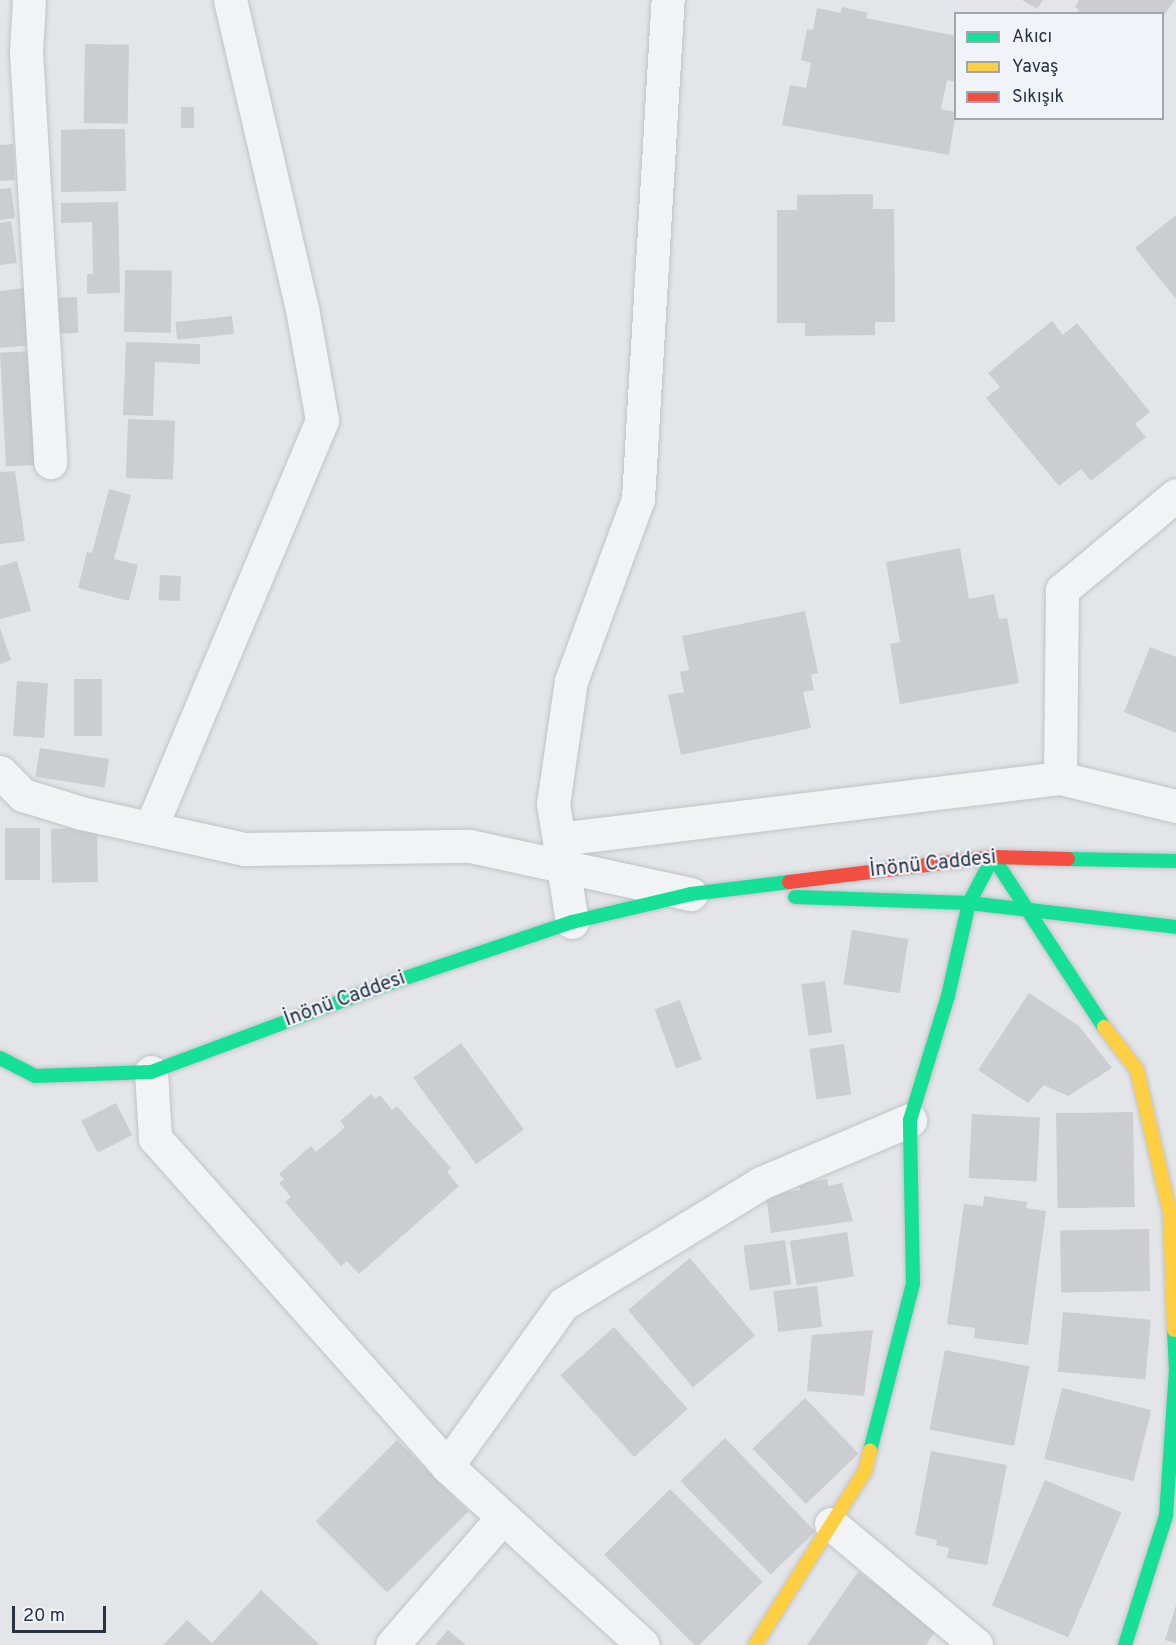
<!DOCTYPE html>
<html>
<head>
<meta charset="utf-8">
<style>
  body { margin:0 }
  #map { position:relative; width:1176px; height:1645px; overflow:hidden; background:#e3e5e8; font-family:Overpass,sans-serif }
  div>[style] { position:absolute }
  .building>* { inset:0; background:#cbcdd0; transform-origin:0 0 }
  .roads { filter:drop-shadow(0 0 2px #c1c3c6) drop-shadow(0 0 2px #c1c3c6) }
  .street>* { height:33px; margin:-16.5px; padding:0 16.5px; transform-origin:16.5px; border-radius:16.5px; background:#f2f3f5 }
  .fast>* { height:14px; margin:-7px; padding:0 7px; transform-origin:7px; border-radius:7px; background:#16e098 }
  .slow>* { height:14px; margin:-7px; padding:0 7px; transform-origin:7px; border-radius:7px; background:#ffcf43 }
  .jam>* { height:14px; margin:-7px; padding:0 7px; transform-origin:7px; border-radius:7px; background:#f24e42 }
  span { translate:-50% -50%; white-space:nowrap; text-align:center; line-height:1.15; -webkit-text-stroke:4.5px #f0f3f7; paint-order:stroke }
  .street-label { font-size:20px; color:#283242 }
  .legend { position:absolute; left:954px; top:12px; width:210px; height:108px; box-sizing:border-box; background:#f0f3f7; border:2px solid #a0a6af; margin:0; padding:8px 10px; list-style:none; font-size:18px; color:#283242 }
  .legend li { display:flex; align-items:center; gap:12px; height:30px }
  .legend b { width:30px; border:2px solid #a0a6af }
  .scale { position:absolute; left:12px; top:1606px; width:94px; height:27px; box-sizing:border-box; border:3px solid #283242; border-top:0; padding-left:8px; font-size:18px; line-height:21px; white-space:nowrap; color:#283242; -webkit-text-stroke:4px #f0f3f7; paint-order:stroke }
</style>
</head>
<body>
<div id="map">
  <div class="building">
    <i style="clip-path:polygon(1022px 0,1043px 0,1037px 9px)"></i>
    <i style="clip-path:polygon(1079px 0,1175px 0,1162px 18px,1162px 14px,1076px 14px,1079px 10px,1075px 7px)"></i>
    <i style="clip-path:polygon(842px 7px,868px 13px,866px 18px,956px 36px,956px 82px,947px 80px,941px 109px,956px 112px,949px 155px,782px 125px,790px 85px,806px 88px,811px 63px,801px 60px,807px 29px,813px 30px,817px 8px,840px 13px)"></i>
    <i style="left:85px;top:44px;width:44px;height:79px;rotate:1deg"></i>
    <i style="left:181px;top:107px;width:13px;height:21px"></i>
    <i style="clip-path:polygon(98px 129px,125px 129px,126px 191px,61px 192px,61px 130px)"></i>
    <i style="clip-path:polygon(13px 144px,15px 180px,0 181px,0 145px)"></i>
    <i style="clip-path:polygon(11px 188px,15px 218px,0 220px,0 189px)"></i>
    <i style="clip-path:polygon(873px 194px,873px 209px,894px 209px,895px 322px,875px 322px,875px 335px,805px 336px,805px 323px,777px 323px,777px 210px,797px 210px,797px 195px)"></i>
    <i style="clip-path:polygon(118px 202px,120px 293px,87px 294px,87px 274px,93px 274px,92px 222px,61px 223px,61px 203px)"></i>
    <i style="clip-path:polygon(1176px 215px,1176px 299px,1135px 248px)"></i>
    <i style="clip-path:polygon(11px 221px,17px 263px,0 265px,0 223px)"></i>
    <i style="left:125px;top:270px;width:47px;height:62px;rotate:1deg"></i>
    <i style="clip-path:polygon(25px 288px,31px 345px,0 348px,0 291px)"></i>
    <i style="left:77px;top:297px;width:36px;height:24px;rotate:88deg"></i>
    <i style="left:232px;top:316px;width:18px;height:57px;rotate:84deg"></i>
    <i style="clip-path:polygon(1052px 321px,1063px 335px,1077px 323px,1150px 412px,1135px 424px,1146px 437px,1091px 481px,1081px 469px,1059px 486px,986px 398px,1000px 387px,988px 373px)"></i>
    <i style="clip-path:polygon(126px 342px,200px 344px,200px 364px,155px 362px,153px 416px,123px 415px)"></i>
    <i style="left:33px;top:351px;width:114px;height:33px;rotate:87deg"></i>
    <i style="left:128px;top:419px;width:47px;height:59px;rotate:2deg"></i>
    <i style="clip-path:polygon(15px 471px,25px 541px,0 544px,0 472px)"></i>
    <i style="clip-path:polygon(109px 489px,131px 495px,114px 559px,138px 565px,129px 601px,78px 588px,87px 552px,92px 553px)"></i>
    <i style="clip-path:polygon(960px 548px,969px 599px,994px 594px,999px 619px,1007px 618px,1019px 683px,900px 704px,890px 644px,900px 642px,886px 562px)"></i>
    <i style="clip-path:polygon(17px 561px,31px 611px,0 619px,0 566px)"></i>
    <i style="left:160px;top:575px;width:21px;height:25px;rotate:3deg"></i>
    <i style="clip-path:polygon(805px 611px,818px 673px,811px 675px,814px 690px,803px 692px,811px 728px,681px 755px,668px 695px,684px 692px,680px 672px,689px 670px,682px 636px)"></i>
    <i style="clip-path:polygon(0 628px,11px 660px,0 664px)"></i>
    <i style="clip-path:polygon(1150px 647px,1176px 657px,1176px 733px,1124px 712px)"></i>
    <i style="left:74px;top:679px;width:28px;height:57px"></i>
    <i style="left:17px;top:681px;width:31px;height:55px;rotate:4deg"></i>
    <i style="left:40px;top:748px;width:70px;height:29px;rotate:9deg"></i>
    <i style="left:5px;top:828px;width:35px;height:52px"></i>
    <i style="left:97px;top:828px;width:54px;height:46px;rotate:89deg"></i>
    <i style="left:852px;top:930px;width:57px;height:55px;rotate:9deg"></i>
    <i style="left:825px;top:981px;width:52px;height:24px;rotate:82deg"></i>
    <i style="clip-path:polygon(1029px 993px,1079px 1026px,1112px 1068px,1068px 1096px,1044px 1085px,1028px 1103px,978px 1070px)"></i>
    <i style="left:680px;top:1000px;width:63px;height:27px;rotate:70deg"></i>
    <i style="left:461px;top:1043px;width:107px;height:59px;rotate:54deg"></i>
    <i style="left:844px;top:1044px;width:51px;height:35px;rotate:82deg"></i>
    <i style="clip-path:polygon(371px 1094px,375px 1099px,380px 1095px,392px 1110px,397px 1106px,451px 1168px,447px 1172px,459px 1186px,359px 1274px,347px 1261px,341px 1266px,285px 1202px,291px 1197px,279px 1183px,284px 1179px,279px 1174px,311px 1146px,316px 1152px,345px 1127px,340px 1121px)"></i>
    <i style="left:116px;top:1103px;width:36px;height:39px;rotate:63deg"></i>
    <i style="left:1133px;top:1112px;width:95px;height:77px;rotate:89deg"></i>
    <i style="left:972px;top:1114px;width:68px;height:64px;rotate:3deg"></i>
    <i style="clip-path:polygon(827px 1179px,828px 1186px,842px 1183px,853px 1221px,771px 1233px,766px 1195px,800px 1190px,799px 1184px)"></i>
    <i style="clip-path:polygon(984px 1196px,1027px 1202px,1026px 1208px,1046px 1211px,1028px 1345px,974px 1338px,975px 1328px,947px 1324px,964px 1204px,983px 1206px)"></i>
    <i style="left:1149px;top:1229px;width:62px;height:89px;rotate:89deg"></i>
    <i style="left:847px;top:1232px;width:45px;height:58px;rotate:81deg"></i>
    <i style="left:785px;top:1240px;width:45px;height:42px;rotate:82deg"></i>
    <i style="left:690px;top:1258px;width:101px;height:81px;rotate:50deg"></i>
    <i style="left:817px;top:1286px;width:41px;height:44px;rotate:83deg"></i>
    <i style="left:1063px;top:1312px;width:88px;height:60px;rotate:5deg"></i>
    <i style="left:614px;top:1327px;width:110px;height:72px;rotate:48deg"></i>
    <i style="clip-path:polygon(873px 1330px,864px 1396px,807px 1391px,812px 1335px)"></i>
    <i style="left:945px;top:1350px;width:86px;height:81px;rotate:11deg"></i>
    <i style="left:1062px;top:1388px;width:92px;height:73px;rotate:14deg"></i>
    <i style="left:805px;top:1398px;width:77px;height:73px;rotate:46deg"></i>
    <i style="left:725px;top:1438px;width:130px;height:62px;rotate:46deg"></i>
    <i style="left:397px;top:1440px;width:101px;height:115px;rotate:45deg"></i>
    <i style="clip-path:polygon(931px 1451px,1007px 1465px,987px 1565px,947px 1558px,949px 1548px,936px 1545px,937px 1540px,915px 1535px)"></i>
    <i style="left:1045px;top:1480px;width:83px;height:136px;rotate:23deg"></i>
    <i style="left:670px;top:1489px;width:131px;height:93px;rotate:45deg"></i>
    <i style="clip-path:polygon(858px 1572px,938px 1627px,926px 1645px,807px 1645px)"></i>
    <i style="clip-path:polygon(261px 1590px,320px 1645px,163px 1645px,187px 1620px,212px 1643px)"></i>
    <i style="clip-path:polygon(1176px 1605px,1176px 1643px,1165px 1640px)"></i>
    <i style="clip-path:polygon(448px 1630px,466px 1645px,435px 1645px)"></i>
  </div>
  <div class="roads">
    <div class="street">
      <i style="left:29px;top:0;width:52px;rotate:93.3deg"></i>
      <i style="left:26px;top:52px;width:411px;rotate:86.6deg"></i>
      <i style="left:0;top:772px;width:33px;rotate:45deg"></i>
      <i style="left:23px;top:795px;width:61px;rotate:17.2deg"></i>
      <i style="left:81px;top:813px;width:168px;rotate:12.4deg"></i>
      <i style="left:245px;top:849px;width:225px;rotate:-0.8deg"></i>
      <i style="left:470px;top:846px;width:226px;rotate:12.3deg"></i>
      <i style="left:1060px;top:778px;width:188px;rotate:-89.4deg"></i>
      <i style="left:1062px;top:590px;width:148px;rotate:-39.8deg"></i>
      <i style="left:151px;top:827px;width:441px;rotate:-67.2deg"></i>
      <i style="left:322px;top:420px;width:113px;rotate:-100.2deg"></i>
      <i style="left:302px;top:309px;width:317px;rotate:-103.1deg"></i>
      <i style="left:559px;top:839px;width:505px;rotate:-6.94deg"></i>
      <i style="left:1060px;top:778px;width:119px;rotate:13.6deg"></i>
      <i style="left:572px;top:922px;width:120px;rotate:-99.1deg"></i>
      <i style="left:553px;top:804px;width:124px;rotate:-81.7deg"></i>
      <i style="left:571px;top:681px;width:194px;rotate:-69.8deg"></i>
      <i style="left:638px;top:499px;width:500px;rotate:-86.6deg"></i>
      <i style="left:151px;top:1072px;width:66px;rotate:86.5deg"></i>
      <i style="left:155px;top:1138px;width:439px;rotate:48.3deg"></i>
      <i style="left:447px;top:1466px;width:265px;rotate:42.4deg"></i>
      <i style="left:447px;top:1466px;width:199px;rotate:-54.4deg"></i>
      <i style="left:563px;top:1304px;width:232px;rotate:-31.4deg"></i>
      <i style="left:761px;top:1183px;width:162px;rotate:-22.9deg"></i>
      <i style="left:831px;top:1524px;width:189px;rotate:39.8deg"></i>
      <i style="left:392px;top:1645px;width:169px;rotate:-49.1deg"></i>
    </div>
    <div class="fast">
      <i style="left:1068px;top:859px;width:108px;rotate:1.1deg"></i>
      <i style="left:795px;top:897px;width:174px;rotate:2deg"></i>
      <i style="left:969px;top:903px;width:208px;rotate:6.6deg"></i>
      <i style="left:0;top:1058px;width:39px;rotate:27deg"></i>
      <i style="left:35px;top:1076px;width:116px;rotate:-2deg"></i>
      <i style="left:151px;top:1072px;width:246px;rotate:-20.4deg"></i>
      <i style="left:382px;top:986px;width:200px;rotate:-18.6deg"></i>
      <i style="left:572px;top:922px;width:122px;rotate:-13.2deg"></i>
      <i style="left:691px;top:894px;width:99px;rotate:-7deg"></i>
      <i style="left:870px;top:1451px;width:173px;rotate:-75.6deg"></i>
      <i style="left:913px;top:1283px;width:163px;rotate:-91.1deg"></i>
      <i style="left:910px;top:1120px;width:130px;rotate:-73deg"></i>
      <i style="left:948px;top:996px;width:95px;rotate:-77.3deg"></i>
      <i style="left:969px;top:903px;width:52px;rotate:-62.4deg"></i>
      <i style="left:993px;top:857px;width:203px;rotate:56.9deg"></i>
      <i style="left:1125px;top:1645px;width:135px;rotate:-72.4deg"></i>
      <i style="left:1166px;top:1516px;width:145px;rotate:-86.1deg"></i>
      <i style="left:1176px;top:1371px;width:41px;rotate:-92.8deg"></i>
    </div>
    <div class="slow">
      <i style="left:1104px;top:1027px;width:54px;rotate:52.5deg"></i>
      <i style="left:1137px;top:1070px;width:147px;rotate:77deg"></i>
      <i style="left:1170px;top:1213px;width:117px;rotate:88deg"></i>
      <i style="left:755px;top:1645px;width:206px;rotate:-57.7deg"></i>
      <i style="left:865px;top:1471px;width:21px;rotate:-76deg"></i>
    </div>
    <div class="jam">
      <i style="left:789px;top:882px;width:206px;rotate:-7deg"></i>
      <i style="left:993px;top:857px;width:75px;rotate:1.5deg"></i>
    </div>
  </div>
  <div class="street-label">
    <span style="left:933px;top:865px;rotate:-6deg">İnönü Caddesi</span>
    <span style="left:345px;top:1000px;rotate:-20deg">İnönü Caddesi</span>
  </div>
  <ul class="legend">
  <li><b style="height:8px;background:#16e098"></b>Akıcı</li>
  <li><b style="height:8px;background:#ffcf43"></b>Yavaş</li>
  <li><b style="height:8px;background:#f24e42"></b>Sıkışık</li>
  </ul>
  <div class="scale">20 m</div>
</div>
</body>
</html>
